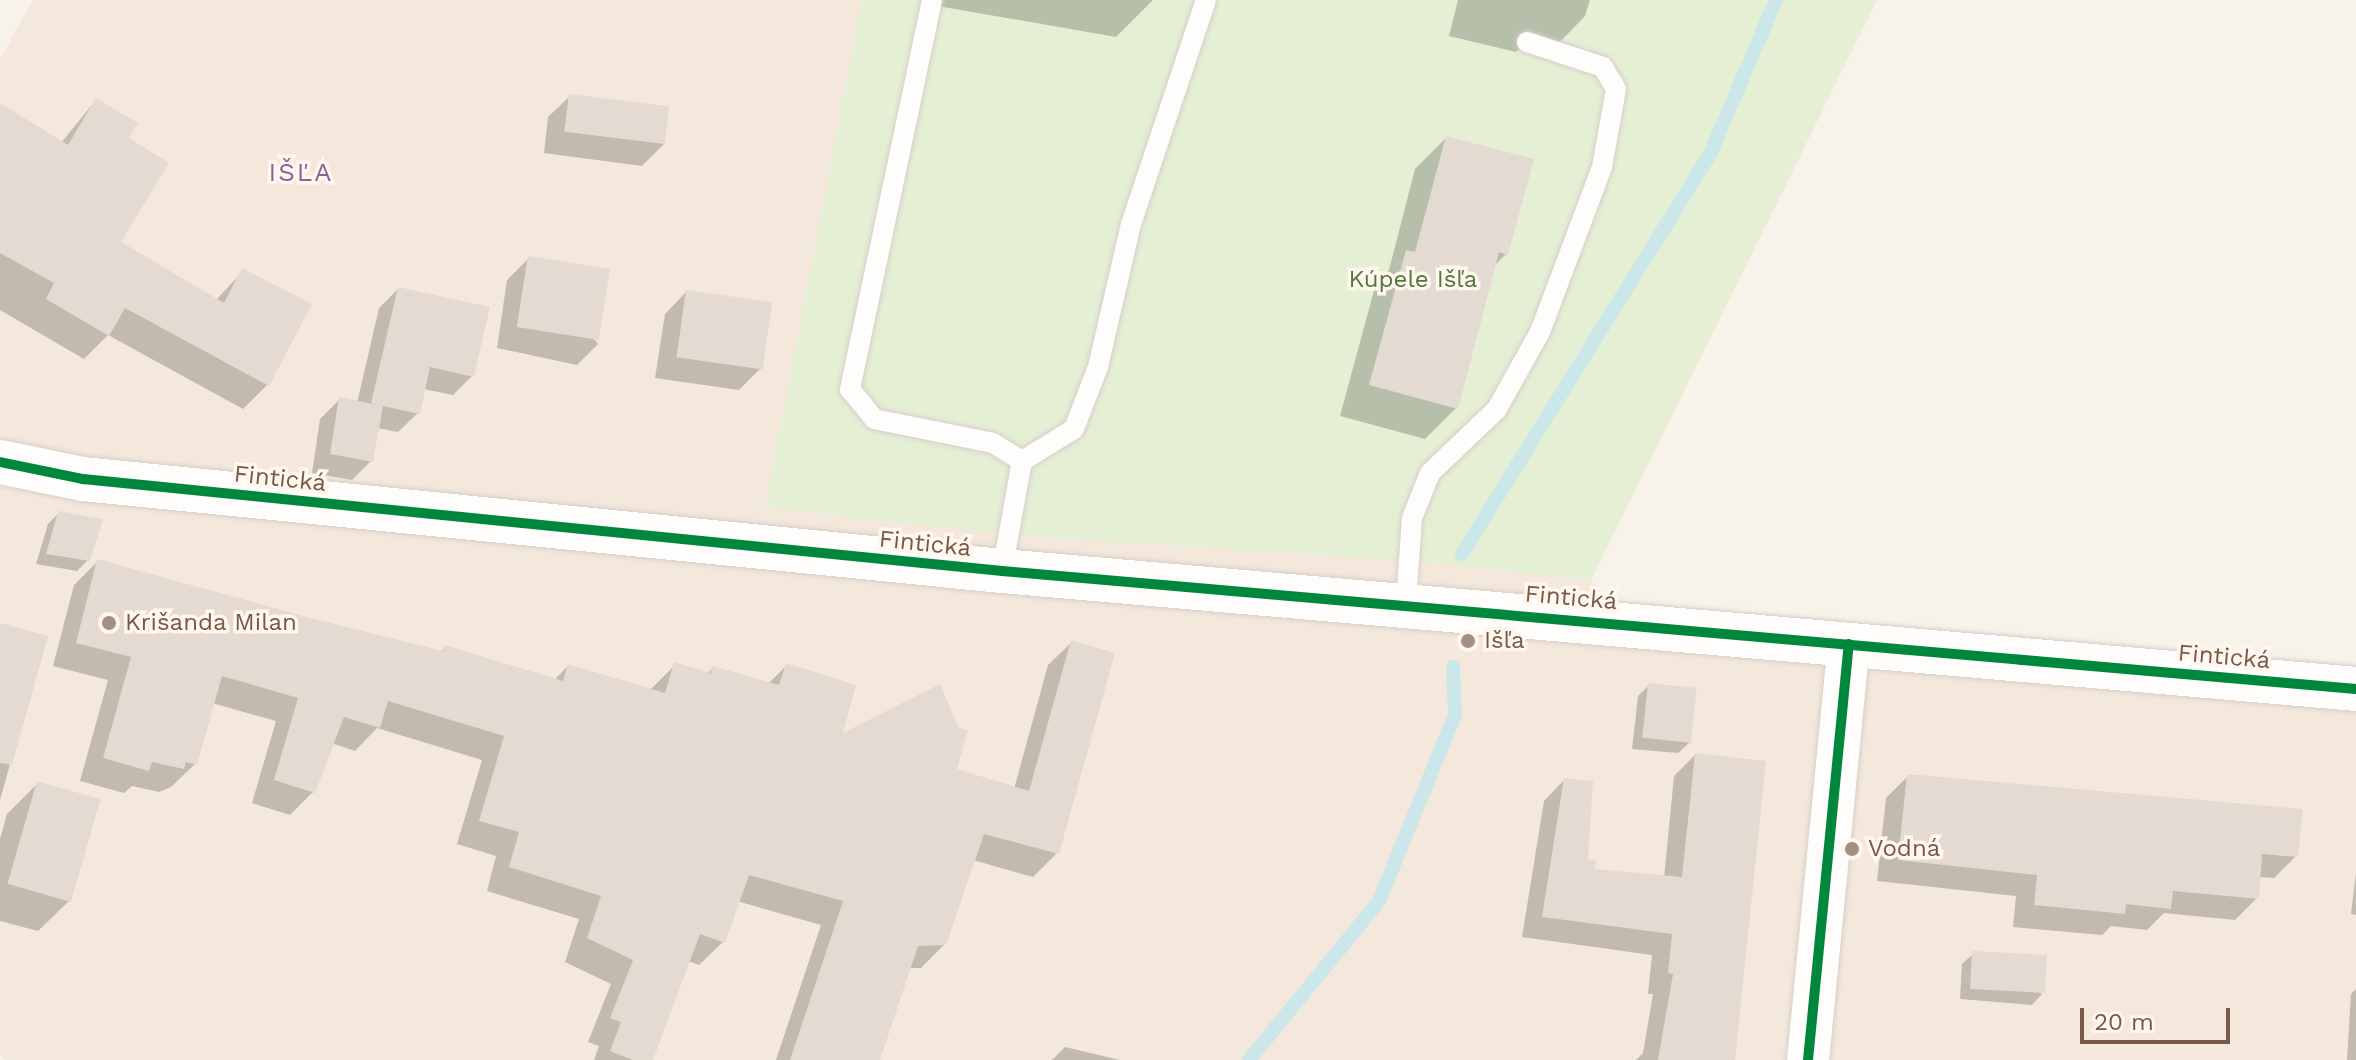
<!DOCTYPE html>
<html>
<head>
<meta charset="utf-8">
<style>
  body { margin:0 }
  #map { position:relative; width:2356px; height:1060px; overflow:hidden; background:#f7f3eb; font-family:"Work Sans",sans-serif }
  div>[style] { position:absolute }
  .residential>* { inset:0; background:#f3e8db }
  .green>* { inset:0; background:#e4efd4 }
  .shadow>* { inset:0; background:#0003 }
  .stream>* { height:14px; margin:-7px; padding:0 7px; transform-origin:7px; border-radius:7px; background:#cbe7e9 }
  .building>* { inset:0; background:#e4dad2; transform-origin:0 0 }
  .roads { filter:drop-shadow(0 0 2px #d6cec8) drop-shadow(0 0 2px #d6cec8) }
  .service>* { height:20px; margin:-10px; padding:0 10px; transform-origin:10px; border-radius:10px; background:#fefdfc }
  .minor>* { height:42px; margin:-21px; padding:0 21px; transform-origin:21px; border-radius:21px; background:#fefdfc }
  .tertiary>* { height:44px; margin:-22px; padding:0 22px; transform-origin:22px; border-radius:22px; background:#fefdfc }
  .cycleway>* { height:10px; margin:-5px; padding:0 5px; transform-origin:5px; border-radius:5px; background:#00873e }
  .dots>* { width:22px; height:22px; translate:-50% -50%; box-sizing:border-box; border:4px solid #fff7ed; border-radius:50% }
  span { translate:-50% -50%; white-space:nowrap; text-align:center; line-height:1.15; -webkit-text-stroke:7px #fff7ed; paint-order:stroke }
  .park-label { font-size:24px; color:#4f793d }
  .street-label { font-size:24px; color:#785949 }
  .poi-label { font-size:24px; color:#785949 }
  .left { translate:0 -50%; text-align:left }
  .neighbourhood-label { font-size:26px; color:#88649c; letter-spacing:2px }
  .scale { position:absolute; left:2080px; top:1008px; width:150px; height:36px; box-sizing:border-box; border:4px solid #785949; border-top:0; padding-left:10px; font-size:24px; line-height:28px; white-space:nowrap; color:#785949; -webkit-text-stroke:6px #fff7ed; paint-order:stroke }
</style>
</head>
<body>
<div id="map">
  <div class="residential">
    <i style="clip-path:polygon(33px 0,1877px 0,1591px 580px,1625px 620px,2356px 690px,2356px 1060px,6px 1060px,0 1056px,0 59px)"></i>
  </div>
  <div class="green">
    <i style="clip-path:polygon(862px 0,1877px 0,1590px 580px,1410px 561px,1006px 535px,765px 507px)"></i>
  </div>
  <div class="shadow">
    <i style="clip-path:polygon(933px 0,1153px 0,1116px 37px,932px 5px)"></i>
    <i style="clip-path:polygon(1458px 0,1590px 0,1585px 16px,1555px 47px,1529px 39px,1516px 52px,1449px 36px)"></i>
    <i style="clip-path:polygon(570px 96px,664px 144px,642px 166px,544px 153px,548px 117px)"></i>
    <i style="clip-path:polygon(96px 100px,127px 139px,118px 243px,216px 300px,243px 271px,267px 385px,243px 409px,108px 335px,84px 359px,0 310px,0 106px,61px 143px)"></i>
    <i style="clip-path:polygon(1446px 138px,1506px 254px,1493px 267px,1456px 408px,1425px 439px,1340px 416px,1376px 283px,1389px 270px,1415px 169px)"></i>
    <i style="clip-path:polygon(529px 258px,598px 344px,577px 365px,497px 348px,507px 280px)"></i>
    <i style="clip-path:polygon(398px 289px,472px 376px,453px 395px,423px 389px,418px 413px,398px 432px,377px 428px,371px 461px,352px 480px,312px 473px,320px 419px,339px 400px,357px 403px,379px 308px)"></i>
    <i style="clip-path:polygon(686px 292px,761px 368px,739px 390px,655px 378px,665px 314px)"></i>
    <i style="clip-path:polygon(59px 513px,88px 560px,77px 571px,36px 564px,48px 524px)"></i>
    <i style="clip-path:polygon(98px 561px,306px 619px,440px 652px,445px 647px,554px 680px,568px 666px,650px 690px,675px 665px,707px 674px,713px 668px,768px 684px,787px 665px,840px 737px,1014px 789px,1048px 665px,1072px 642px,1112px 654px,1057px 853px,1033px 877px,973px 860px,945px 944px,921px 968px,909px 968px,878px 1060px,776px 1060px,821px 925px,737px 901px,723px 942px,699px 965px,688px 961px,651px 1060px,594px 1060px,599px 1046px,588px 1042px,611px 984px,565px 962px,579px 919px,487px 891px,496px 856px,457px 844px,482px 760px,377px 728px,355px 751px,331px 743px,313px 792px,290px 815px,252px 803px,276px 721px,212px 703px,195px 764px,171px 787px,159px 792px,132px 786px,124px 793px,80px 781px,108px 680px,53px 666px,74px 585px)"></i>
    <i style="clip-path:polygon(0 625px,46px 637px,0 800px)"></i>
    <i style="clip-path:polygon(1649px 685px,1689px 743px,1678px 753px,1632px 749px,1638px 696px)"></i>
    <i style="clip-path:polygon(1695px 755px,1733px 1060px,1636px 1060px,1643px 1053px,1653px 994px,1648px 994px,1652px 955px,1522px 937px,1544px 801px,1564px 780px,1592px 871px,1664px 878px,1674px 776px)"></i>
    <i style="clip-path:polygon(1908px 776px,2296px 856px,2274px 878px,2258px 877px,2257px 898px,2235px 920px,2164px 913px,2147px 930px,2111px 926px,2102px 935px,2013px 927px,2016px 896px,1877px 881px,1886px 798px)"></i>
    <i style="clip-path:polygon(38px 783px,69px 901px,38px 931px,0 921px,0 839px,7px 814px)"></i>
    <i style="clip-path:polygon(2356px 872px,2356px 915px,2351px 914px)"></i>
    <i style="clip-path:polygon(1973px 954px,2042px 994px,2032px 1005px,1960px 999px,1962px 964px)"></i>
    <i style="clip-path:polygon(2356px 989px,2356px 1060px,2347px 1060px,2351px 994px)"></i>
    <i style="clip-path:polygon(1065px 1047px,1120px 1060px,1052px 1060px)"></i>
  </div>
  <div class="stream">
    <i style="left:1462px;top:554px;width:471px;rotate:-58.2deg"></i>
    <i style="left:1710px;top:154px;width:168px;rotate:-66.8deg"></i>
    <i style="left:1249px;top:1060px;width:205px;rotate:-50.7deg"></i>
    <i style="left:1379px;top:901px;width:201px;rotate:-67.8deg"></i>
    <i style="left:1455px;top:715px;width:48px;rotate:-92.4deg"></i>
  </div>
  <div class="building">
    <i style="left:569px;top:94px;width:101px;height:38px;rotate:7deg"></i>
    <i style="clip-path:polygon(96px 98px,138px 123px,129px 138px,169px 163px,121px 242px,224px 303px,242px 268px,312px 304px,269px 386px,125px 308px,109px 336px,46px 299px,54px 283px,0 253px,0 103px,68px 145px)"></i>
    <i style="clip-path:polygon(1446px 136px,1534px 159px,1508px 255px,1499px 252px,1458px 409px,1369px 385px,1406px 250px,1415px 252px)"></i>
    <i style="left:528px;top:256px;width:83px;height:72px;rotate:9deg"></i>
    <i style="clip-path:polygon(398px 287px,490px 307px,474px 377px,430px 367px,420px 414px,383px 406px,373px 462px,330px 454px,339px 397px,378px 405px,371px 403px)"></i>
    <i style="left:686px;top:290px;width:87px;height:68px;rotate:8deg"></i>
    <i style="clip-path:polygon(58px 511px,103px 519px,90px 561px,46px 554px)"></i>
    <i style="clip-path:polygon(97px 559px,307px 617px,443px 651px,444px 645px,563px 681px,568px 664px,665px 693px,674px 662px,711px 673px,712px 666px,779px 685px,786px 663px,856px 685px,843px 733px,940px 684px,958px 727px,968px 730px,957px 769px,1029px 791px,1071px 640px,1115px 653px,1059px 854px,984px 834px,946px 945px,918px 946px,880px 1060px,790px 1060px,843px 901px,749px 875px,725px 943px,700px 934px,653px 1060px,633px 1060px,610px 1051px,621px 1022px,610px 1018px,633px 960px,587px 938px,601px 896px,509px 867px,519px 832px,479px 821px,504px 736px,388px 701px,380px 728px,344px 717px,315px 793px,274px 780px,298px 698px,222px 676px,197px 765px,186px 762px,184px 769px,152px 762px,149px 771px,103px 758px,131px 657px,76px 643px)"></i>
    <i style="clip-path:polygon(0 623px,48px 636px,12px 765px,0 763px)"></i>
    <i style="left:1648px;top:683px;width:49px;height:55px;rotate:6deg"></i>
    <i style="clip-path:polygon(1695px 753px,1766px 761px,1735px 1060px,1658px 1060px,1673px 974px,1668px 973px,1672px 934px,1542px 917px,1564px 778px,1593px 781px,1588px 859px,1596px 860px,1595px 869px,1682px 877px)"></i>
    <i style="clip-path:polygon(1907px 774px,2303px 809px,2298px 857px,2262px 854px,2259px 899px,2173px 891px,2171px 909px,2126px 904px,2125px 914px,2034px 905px,2037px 875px,1898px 860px)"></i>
    <i style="left:37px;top:781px;width:66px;height:107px;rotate:16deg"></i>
    <i style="left:1972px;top:951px;width:75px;height:38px;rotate:3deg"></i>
  </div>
  <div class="roads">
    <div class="service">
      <i style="left:932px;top:0;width:398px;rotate:101.9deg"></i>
      <i style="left:850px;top:389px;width:38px;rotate:51deg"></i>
      <i style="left:874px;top:419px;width:121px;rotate:11.4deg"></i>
      <i style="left:993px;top:443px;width:34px;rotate:32deg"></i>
      <i style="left:1022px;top:461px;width:112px;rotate:100.3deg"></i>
      <i style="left:1022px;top:461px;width:61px;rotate:-31.6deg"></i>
      <i style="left:1074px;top:429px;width:66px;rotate:-68.8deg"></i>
      <i style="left:1098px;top:367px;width:147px;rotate:-77deg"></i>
      <i style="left:1131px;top:224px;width:236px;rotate:-71.5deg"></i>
      <i style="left:1406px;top:603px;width:85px;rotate:-86deg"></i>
      <i style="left:1412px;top:518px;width:48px;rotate:-68.2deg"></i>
      <i style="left:1430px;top:473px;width:93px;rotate:-43.7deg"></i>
      <i style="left:1497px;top:409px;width:88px;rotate:-60.8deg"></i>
      <i style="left:1540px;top:332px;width:176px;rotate:-69.4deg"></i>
      <i style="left:1602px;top:167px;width:79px;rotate:-79.8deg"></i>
      <i style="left:1616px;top:89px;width:26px;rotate:-121deg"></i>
      <i style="left:1603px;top:67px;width:80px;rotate:-161.8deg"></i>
    </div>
    <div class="minor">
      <i style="left:1808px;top:1060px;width:418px;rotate:-84.4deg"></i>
    </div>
    <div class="tertiary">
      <i style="left:0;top:462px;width:85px;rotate:11.6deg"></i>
      <i style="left:83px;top:479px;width:924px;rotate:5.72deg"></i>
      <i style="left:1002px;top:571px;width:1359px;rotate:4.98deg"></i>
    </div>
  </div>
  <div class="cycleway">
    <i style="left:0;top:462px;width:85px;rotate:11.6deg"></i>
    <i style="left:83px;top:479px;width:924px;rotate:5.72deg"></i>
    <i style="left:1002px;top:571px;width:1359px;rotate:4.98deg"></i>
    <i style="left:1808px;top:1060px;width:418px;rotate:-84.4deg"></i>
  </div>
  <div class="dots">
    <i style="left:109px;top:623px;background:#a48f82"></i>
    <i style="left:1468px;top:641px;background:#a48f82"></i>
    <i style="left:1852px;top:849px;background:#a48f82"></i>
  </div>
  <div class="park-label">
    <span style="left:1413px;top:280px">Kúpele Išľa</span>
  </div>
  <div class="street-label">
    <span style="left:280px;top:479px;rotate:6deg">Fintická</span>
    <span style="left:925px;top:544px;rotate:6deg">Fintická</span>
    <span style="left:1571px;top:598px;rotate:5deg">Fintická</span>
    <span style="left:2224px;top:657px;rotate:5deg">Fintická</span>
  </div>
  <div class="poi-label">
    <span class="left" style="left:125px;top:623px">Krišanda Milan</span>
    <span class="left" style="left:1484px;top:641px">Išľa</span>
    <span class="left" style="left:1868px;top:849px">Vodná</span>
  </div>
  <div class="neighbourhood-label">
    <span style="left:301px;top:173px">IŠĽA</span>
  </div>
  <div class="scale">20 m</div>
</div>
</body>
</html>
